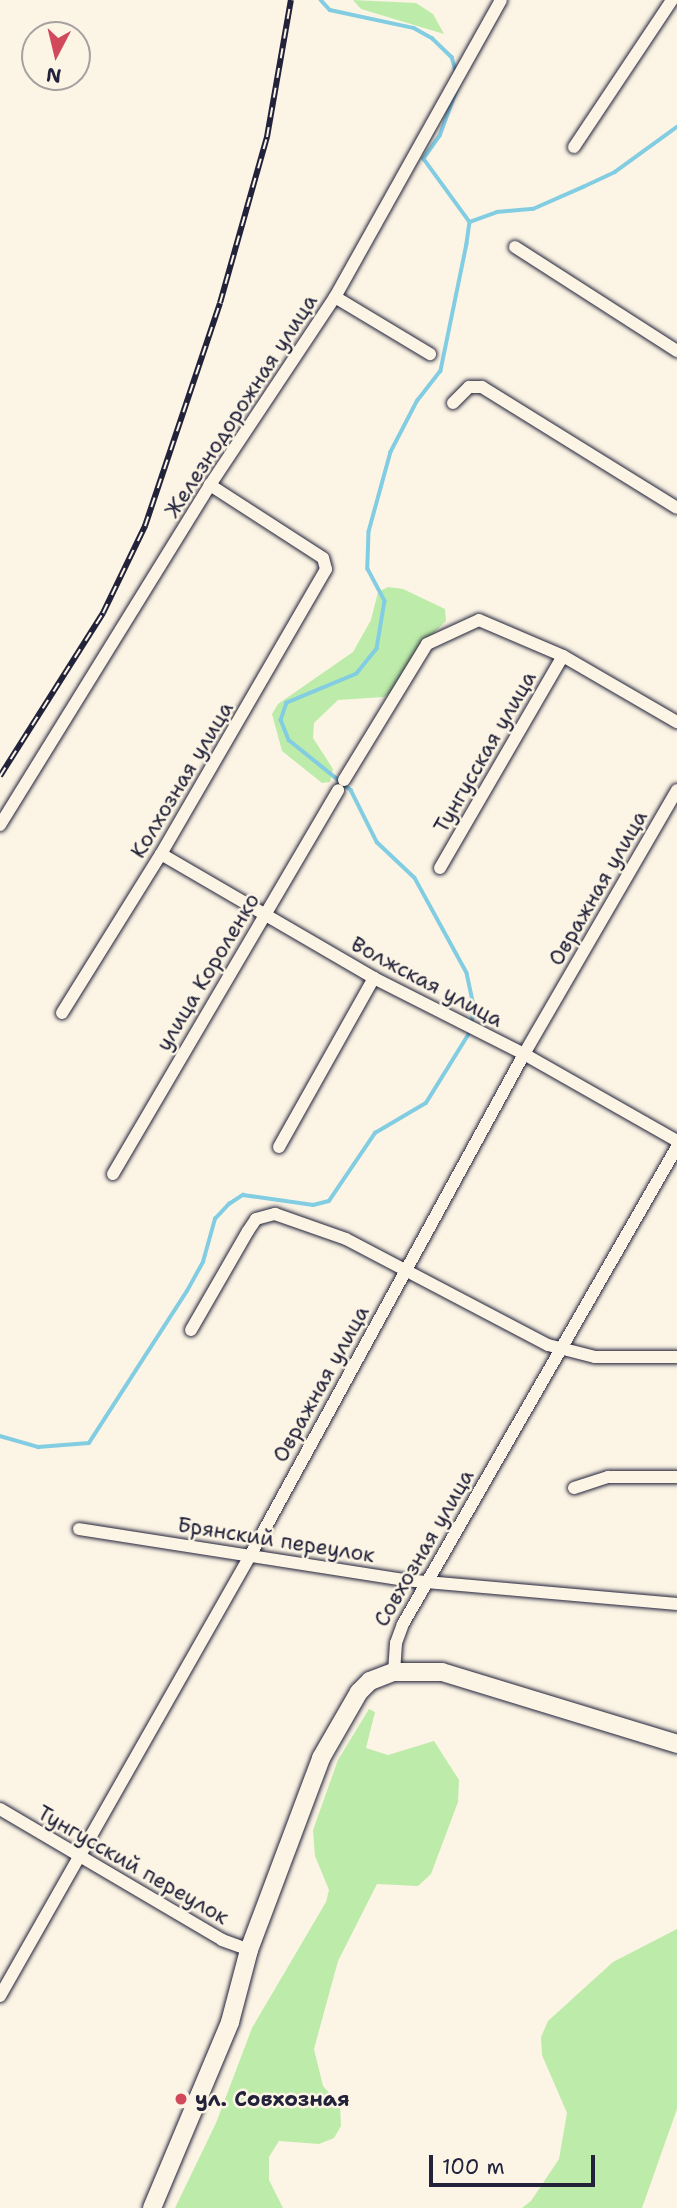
<!DOCTYPE html>
<html>
<head>
<meta charset="utf-8">
<style>
  body { margin:0 }
  #map { position:relative; width:677px; height:2208px; overflow:hidden; background:#fcf5e5; font-family:"Shantell Sans",sans-serif }
  div>[style] { position:absolute }
  .green>* { inset:0; background:#bdeba9 }
  .stream>* { height:3.5px; margin:-1.75px; padding:0 1.75px; transform-origin:1.75px; border-radius:1.75px; background:#83cde3 }
  .roads { filter:drop-shadow(0 0 2px #22223b) drop-shadow(0 0 2px #22223b) }
  .street>* { height:12px; margin:-6px; padding:0 6px; transform-origin:6px; border-radius:6px; background:#fcf5e5 }
  .secondary>* { height:18px; margin:-9px; padding:0 9px; transform-origin:9px; border-radius:9px; background:#fcf5e5 }
  .rail>* { height:6px; margin-top:-3px; transform-origin:0; background:repeating-linear-gradient(90deg,#fcf5e5 0 10px,#22223b 0 20px); box-sizing:border-box; border-block:2px solid #22223b }
  .dots>* { width:19px; height:19px; translate:-50% -50%; box-sizing:border-box; border:4px solid #fcf5e5; border-radius:50% }
  span { translate:-50% -50%; white-space:nowrap; text-align:center; line-height:1.15; -webkit-text-stroke:5px #fcf5e5; paint-order:stroke }
  .street-label { font-size:21px; color:#22223b }
  .poi-label { font-size:21px; color:#22223b; font-weight:700 }
  .left { translate:0 -50%; text-align:left }
  .north { position:absolute; left:21px; top:21px; width:70px; height:70px; box-sizing:border-box; background:#fcf5e5; border:2px solid #a5a1a1; border-radius:50%; rotate:187deg; font-size:19px; font-weight:700; line-height:28px; text-align:center; color:#22223b }
  .north::after { content:''; display:block; margin:auto; width:24px; height:32px; background:#d1495b; clip-path:polygon(50% 0,100% 100%,50% 72%,0 100%) }
  .scale { position:absolute; left:429px; top:2155px; width:166px; height:32px; box-sizing:border-box; border:4px solid #22223b; border-top:0; padding-left:9px; font-size:21px; line-height:24px; white-space:nowrap; color:#22223b; -webkit-text-stroke:5px #fcf5e5; paint-order:stroke }
</style>
</head>
<body>
<div id="map">
  <div class="green">
    <i style="clip-path:polygon(353px 0,416px 3px,433px 14px,444px 34px,361px 9px)"></i>
    <i style="clip-path:polygon(388px 587px,403px 589px,445px 609px,446px 621px,418px 648px,393px 691px,384px 697px,338px 700px,314px 723px,313px 738px,333px 769px,330px 782px,322px 783px,282px 751px,272px 714px,278px 704px,353px 652px,371px 620px,378px 592px)"></i>
    <i style="clip-path:polygon(369px 1709px,375px 1712px,366px 1748px,388px 1755px,434px 1741px,459px 1780px,458px 1802px,431px 1874px,418px 1886px,377px 1884px,338px 1961px,314px 2049px,323px 2086px,340px 2105px,341px 2126px,334px 2138px,319px 2144px,279px 2141px,269px 2157px,269px 2180px,283px 2208px,175px 2208px,216px 2123px,252px 2028px,326px 1902px,329px 1890px,315px 1856px,313px 1830px,338px 1760px)"></i>
    <i style="clip-path:polygon(677px 1929px,677px 2109px,642px 2208px,522px 2208px,531px 2201px,559px 2159px,567px 2113px,542px 2055px,541px 2037px,548px 2021px,613px 1962px)"></i>
  </div>
  <div class="stream">
    <i style="left:321px;top:0;width:13px;rotate:48deg"></i>
    <i style="left:330px;top:10px;width:86px;rotate:12.1deg"></i>
    <i style="left:414px;top:28px;width:21px;rotate:29deg"></i>
    <i style="left:432px;top:38px;width:28px;rotate:44deg"></i>
    <i style="left:452px;top:57px;width:15px;rotate:74deg"></i>
    <i style="left:459px;top:85px;width:54px;rotate:110.4deg"></i>
    <i style="left:440px;top:136px;width:28px;rotate:125deg"></i>
    <i style="left:424px;top:159px;width:78px;rotate:53.9deg"></i>
    <i style="left:470px;top:222px;width:22px;rotate:98deg"></i>
    <i style="left:467px;top:244px;width:130px;rotate:101.6deg"></i>
    <i style="left:441px;top:371px;width:37px;rotate:128deg"></i>
    <i style="left:418px;top:400px;width:59px;rotate:117.4deg"></i>
    <i style="left:391px;top:452px;width:83px;rotate:105.4deg"></i>
    <i style="left:369px;top:532px;width:37px;rotate:92deg"></i>
    <i style="left:368px;top:569px;width:36px;rotate:62deg"></i>
    <i style="left:385px;top:601px;width:49px;rotate:99.5deg"></i>
    <i style="left:377px;top:649px;width:32px;rotate:129deg"></i>
    <i style="left:357px;top:674px;width:76px;rotate:157.5deg"></i>
    <i style="left:287px;top:703px;width:18px;rotate:109deg"></i>
    <i style="left:281px;top:720px;width:22px;rotate:68deg"></i>
    <i style="left:289px;top:740px;width:80px;rotate:38.9deg"></i>
    <i style="left:351px;top:790px;width:58px;rotate:63.4deg"></i>
    <i style="left:377px;top:842px;width:52px;rotate:43.5deg"></i>
    <i style="left:415px;top:878px;width:108px;rotate:61.3deg"></i>
    <i style="left:467px;top:973px;width:35px;rotate:78deg"></i>
    <i style="left:474px;top:1007px;width:18px;rotate:96deg"></i>
    <i style="left:470px;top:222px;width:29px;rotate:-20deg"></i>
    <i style="left:497px;top:212px;width:36px;rotate:-5deg"></i>
    <i style="left:533px;top:209px;width:55px;rotate:-23.7deg"></i>
    <i style="left:583px;top:187px;width:35px;rotate:-25deg"></i>
    <i style="left:615px;top:172px;width:77px;rotate:-36deg"></i>
    <i style="left:0;top:1436px;width:40px;rotate:16deg"></i>
    <i style="left:38px;top:1447px;width:51px;rotate:-4.5deg"></i>
    <i style="left:89px;top:1443px;width:181px;rotate:-57.2deg"></i>
    <i style="left:187px;top:1291px;width:33px;rotate:-61deg"></i>
    <i style="left:203px;top:1262px;width:45px;rotate:-74.4deg"></i>
    <i style="left:215px;top:1219px;width:21px;rotate:-47deg"></i>
    <i style="left:229px;top:1204px;width:17px;rotate:-33deg"></i>
    <i style="left:243px;top:1195px;width:71px;rotate:8.1deg"></i>
    <i style="left:313px;top:1205px;width:16px;rotate:-14deg"></i>
    <i style="left:329px;top:1201px;width:82px;rotate:-55.9deg"></i>
    <i style="left:375px;top:1133px;width:59px;rotate:-30.5deg"></i>
    <i style="left:426px;top:1103px;width:84px;rotate:-58.2deg"></i>
  </div>
  <div class="roads">
    <div class="street">
      <i style="left:574px;top:147px;width:177px;rotate:-56.3deg"></i>
      <i style="left:515px;top:247px;width:193px;rotate:32.7deg"></i>
      <i style="left:335px;top:297px;width:111px;rotate:31deg"></i>
      <i style="left:453px;top:403px;width:23px;rotate:-45deg"></i>
      <i style="left:469px;top:387px;width:13px"></i>
      <i style="left:482px;top:387px;width:229px;rotate:31.8deg"></i>
      <i style="left:344px;top:780px;width:159px;rotate:-58.6deg"></i>
      <i style="left:427px;top:644px;width:57px;rotate:-24.8deg"></i>
      <i style="left:479px;top:620px;width:91px;rotate:23.2deg"></i>
      <i style="left:563px;top:656px;width:132px;rotate:30.1deg"></i>
      <i style="left:0;top:825px;width:400px;rotate:-58.3deg"></i>
      <i style="left:210px;top:485px;width:226px;rotate:-56.4deg"></i>
      <i style="left:335px;top:297px;width:340px;rotate:-60.8deg"></i>
      <i style="left:161px;top:854px;width:246px;rotate:30.2deg"></i>
      <i style="left:374px;top:978px;width:168px;rotate:26.9deg"></i>
      <i style="left:524px;top:1054px;width:176px;rotate:29.6deg"></i>
      <i style="left:440px;top:868px;width:245px;rotate:-59.9deg"></i>
      <i style="left:62px;top:1013px;width:187px;rotate:-58.1deg"></i>
      <i style="left:161px;top:854px;width:329px;rotate:-59.9deg"></i>
      <i style="left:326px;top:569px;width:11px;rotate:-105deg"></i>
      <i style="left:323px;top:558px;width:135px;rotate:-147.1deg"></i>
      <i style="left:279px;top:1147px;width:194px;rotate:-60.7deg"></i>
      <i style="left:113px;top:1174px;width:445px;rotate:-59.6deg"></i>
      <i style="left:191px;top:1330px;width:114px;rotate:-60.1deg"></i>
      <i style="left:248px;top:1231px;width:14px;rotate:-56deg"></i>
      <i style="left:256px;top:1219px;width:20px;rotate:-15deg"></i>
      <i style="left:275px;top:1214px;width:75px;rotate:19.4deg"></i>
      <i style="left:346px;top:1239px;width:228px;rotate:27.7deg"></i>
      <i style="left:548px;top:1345px;width:49px;rotate:14.3deg"></i>
      <i style="left:595px;top:1357px;width:82px"></i>
      <i style="left:574px;top:1488px;width:36px;rotate:-18deg"></i>
      <i style="left:608px;top:1477px;width:69px"></i>
      <i style="left:79px;top:1529px;width:329px;rotate:8.9deg"></i>
      <i style="left:404px;top:1580px;width:274px;rotate:5deg"></i>
      <i style="left:394px;top:1672px;width:29px;rotate:-86deg"></i>
      <i style="left:396px;top:1643px;width:20px;rotate:-70deg"></i>
      <i style="left:403px;top:1624px;width:550px;rotate:-60.13deg"></i>
      <i style="left:0;top:1809px;width:258px;rotate:30.5deg"></i>
      <i style="left:222px;top:1940px;width:29px;rotate:20deg"></i>
      <i style="left:0;top:1996px;width:506px;rotate:-60.4deg"></i>
      <i style="left:250px;top:1556px;width:572px;rotate:-61.37deg"></i>
      <i style="left:524px;top:1054px;width:305px;rotate:-59.9deg"></i>
    </div>
    <div class="secondary">
      <i style="left:152px;top:2208px;width:202px;rotate:-67.2deg"></i>
      <i style="left:230px;top:2022px;width:74px;rotate:-75.2deg"></i>
      <i style="left:249px;top:1950px;width:205px;rotate:-69.4deg"></i>
      <i style="left:321px;top:1758px;width:76px;rotate:-60.1deg"></i>
      <i style="left:359px;top:1692px;width:16px;rotate:-45deg"></i>
      <i style="left:370px;top:1681px;width:26px;rotate:-21deg"></i>
      <i style="left:394px;top:1672px;width:48px"></i>
      <i style="left:442px;top:1672px;width:246px;rotate:17deg"></i>
    </div>
  </div>
  <div class="rail">
    <i style="left:0;top:776px;width:193px;rotate:-57.7deg"></i>
    <i style="left:103px;top:613px;width:97px;rotate:-64.2deg"></i>
    <i style="left:145px;top:526px;width:235px;rotate:-71.4deg"></i>
    <i style="left:220px;top:303px;width:173px;rotate:-74.2deg"></i>
    <i style="left:267px;top:137px;width:139px;rotate:-80.1deg"></i>
  </div>
  <div class="dots">
    <i style="left:181px;top:2099px;background:#d1495b"></i>
  </div>
  <div class="street-label">
    <span style="left:241px;top:406px;rotate:-57deg">Железнодорожная улица</span>
    <span style="left:485px;top:752px;rotate:-60deg">Тунгусская улица</span>
    <span style="left:182px;top:780px;rotate:-59deg">Колхозная улица</span>
    <span style="left:598px;top:888px;rotate:-60deg">Овражная улица</span>
    <span style="left:208px;top:972px;rotate:-59deg">улица Короленко</span>
    <span style="left:427px;top:982px;rotate:28deg">Волжская улица</span>
    <span style="left:321px;top:1384px;rotate:-61deg">Овражная улица</span>
    <span style="left:276px;top:1540px;rotate:9deg">Брянский переулок</span>
    <span style="left:424px;top:1548px;rotate:-60deg">Совхозная улица</span>
    <span style="left:133px;top:1865px;rotate:30deg">Тунгусский переулок</span>
  </div>
  <div class="poi-label">
    <span class="left" style="left:195px;top:2099px">ул. Совхозная</span>
  </div>
  <div class="north">N</div>
  <div class="scale">100 m</div>
</div>
</body>
</html>
